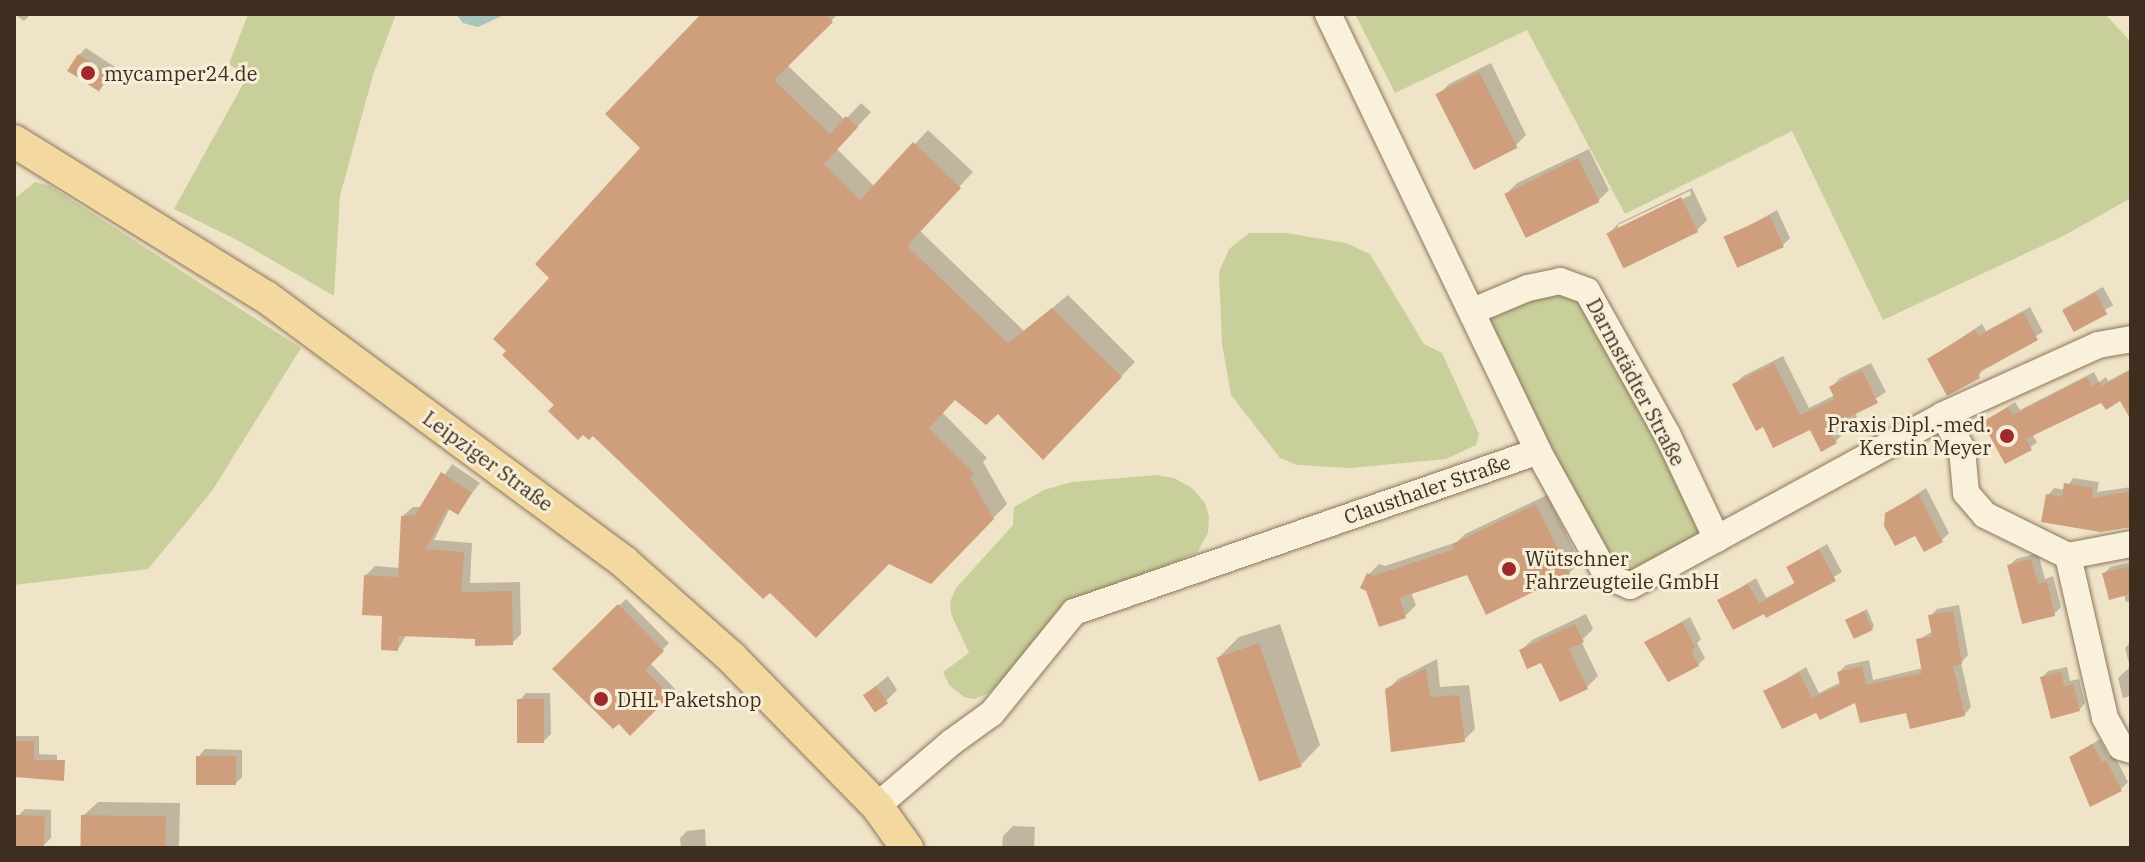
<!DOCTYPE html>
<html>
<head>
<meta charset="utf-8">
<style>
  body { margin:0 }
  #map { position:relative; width:2145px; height:862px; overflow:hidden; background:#f0e4c8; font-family:"IBM Plex Serif",serif }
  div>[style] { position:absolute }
  .green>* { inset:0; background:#c9cf9b }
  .water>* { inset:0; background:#a9c4bc }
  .shadow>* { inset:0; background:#0003; transform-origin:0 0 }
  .building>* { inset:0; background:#cf9f7d; transform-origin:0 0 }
  .roads { filter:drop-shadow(0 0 2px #8d765c) drop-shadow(0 0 2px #8d765c) }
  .minor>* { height:26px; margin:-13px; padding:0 13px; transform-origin:13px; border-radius:13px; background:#faf1dc }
  .major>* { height:32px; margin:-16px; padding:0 16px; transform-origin:16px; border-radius:16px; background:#f3d9a0 }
  .dots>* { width:22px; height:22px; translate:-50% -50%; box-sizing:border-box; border:4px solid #f7eed8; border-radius:50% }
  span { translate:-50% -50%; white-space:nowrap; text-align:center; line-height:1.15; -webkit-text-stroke:6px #f7eed8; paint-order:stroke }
  .poi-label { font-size:20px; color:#3d2e20 }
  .left { translate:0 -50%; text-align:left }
  .right { translate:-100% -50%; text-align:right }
  .street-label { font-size:20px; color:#3d2e20 }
  .frame { position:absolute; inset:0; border:16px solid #3d2e20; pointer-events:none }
</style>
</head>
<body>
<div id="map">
  <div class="green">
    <i style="clip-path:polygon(248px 14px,396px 14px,373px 75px,340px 196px,334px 296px,239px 241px,174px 209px,247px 77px,229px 64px)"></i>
    <i style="clip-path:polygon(1355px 14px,2105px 14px,2131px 42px,2131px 198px,2063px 236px,1883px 320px,1792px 131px,1625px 214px,1527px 30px,1395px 93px)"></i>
    <i style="clip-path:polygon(35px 182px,50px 186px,301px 348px,212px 491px,148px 569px,14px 585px,14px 199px)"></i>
    <i style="clip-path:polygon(1249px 233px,1286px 233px,1346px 243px,1370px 254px,1424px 344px,1442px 353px,1479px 434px,1476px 445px,1446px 459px,1351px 468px,1297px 465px,1280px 458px,1231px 395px,1222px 344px,1219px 272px,1229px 249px)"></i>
    <i style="clip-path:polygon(1528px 288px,1587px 291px,1717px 539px,1630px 586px,1607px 576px,1473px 311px)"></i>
    <i style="clip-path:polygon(1156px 475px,1174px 478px,1192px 488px,1205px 503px,1209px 516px,1208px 533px,1197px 553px,1067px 605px,1023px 663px,987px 694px,974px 699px,964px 697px,949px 685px,943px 672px,969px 653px,951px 614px,950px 602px,956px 588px,1013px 525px,1014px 507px,1044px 490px,1072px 482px)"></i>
  </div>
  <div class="water">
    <i style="clip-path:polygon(456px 14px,506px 14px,478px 27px,463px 23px)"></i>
  </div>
  <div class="shadow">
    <i style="clip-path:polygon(14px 14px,31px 14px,24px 21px)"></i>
    <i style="clip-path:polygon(703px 14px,838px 14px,787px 65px,845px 120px,861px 103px,871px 112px,837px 149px,875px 187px,928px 130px,973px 172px,919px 230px,1024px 331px,1068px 295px,1135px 362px,1043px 457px,998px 411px,956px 398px,942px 412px,987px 458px,983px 462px,1007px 504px,931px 582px,889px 561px,770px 590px,557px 405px,552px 278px,642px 148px)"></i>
    <i style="clip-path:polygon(86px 48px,115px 67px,98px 89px,79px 55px)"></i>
    <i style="clip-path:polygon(1491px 63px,1526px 135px,1515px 146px,1438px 95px,1449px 84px)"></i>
    <i style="clip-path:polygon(1589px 149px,1609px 190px,1598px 201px,1506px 194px,1517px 183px)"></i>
    <i style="clip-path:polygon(evenodd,1692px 188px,1707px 220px,1696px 231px,1608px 234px,1619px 223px,1692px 188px,1690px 191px,1691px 195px,1618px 229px,1618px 225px,1690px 191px)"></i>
    <i style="clip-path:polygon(1777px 210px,1790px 238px,1783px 245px,1727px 238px)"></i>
    <i style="left:2103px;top:287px;width:21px;height:46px;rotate:61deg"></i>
    <i style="clip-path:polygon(2030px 307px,2043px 332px,1984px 367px,1979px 376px,1929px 359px,1982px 324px,1986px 331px)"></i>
    <i style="clip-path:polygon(1783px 356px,1809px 408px,1835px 395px,1831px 387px,1840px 378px,1871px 363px,1886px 392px,1855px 412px,1857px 417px,1842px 428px,1844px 433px,1835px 442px,1810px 427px,1764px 424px,1734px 385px,1743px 376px)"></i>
    <i style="clip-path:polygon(2131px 369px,2131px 408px,2121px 399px,2102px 400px,2032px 434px,2037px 442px,2030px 448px,1984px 422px,2015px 402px,2020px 410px,2094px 372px,2099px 382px,2106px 377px,2108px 381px)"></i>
    <i style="clip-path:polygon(452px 464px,480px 483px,457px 512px,450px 508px,434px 540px,472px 543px,470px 583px,520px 582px,521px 634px,512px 643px,477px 637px,407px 634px,398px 649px,366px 575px,375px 566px,400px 568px,403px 516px,413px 507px,423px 507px)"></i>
    <i style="clip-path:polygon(2073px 478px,2099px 482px,2097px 492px,2131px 487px,2131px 525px,2048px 495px,2054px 488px,2065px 490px)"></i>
    <i style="clip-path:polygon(1926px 488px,1949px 533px,1942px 540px,1916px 533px,1887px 514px)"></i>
    <i style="clip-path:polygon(1547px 495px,1580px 562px,1569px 573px,1468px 573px,1411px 592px,1416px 605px,1405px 616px,1369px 574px,1379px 564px,1385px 566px,1457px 542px,1465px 534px)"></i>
    <i style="clip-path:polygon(1827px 544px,1842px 572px,1767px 615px,1765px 611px,1720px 600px,1756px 578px,1766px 598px,1796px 582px,1788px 568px)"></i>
    <i style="clip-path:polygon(2038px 553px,2045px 579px,2053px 576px,2061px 607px,2054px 614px,2009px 566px,2016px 559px)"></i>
    <i style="clip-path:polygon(2131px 562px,2131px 601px,2126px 602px,2124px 594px,2104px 574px,2110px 567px)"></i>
    <i style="clip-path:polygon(626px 599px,669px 643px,650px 663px,675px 689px,630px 733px,555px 669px)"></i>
    <i style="clip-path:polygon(1959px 605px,1968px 655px,1961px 663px,1971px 707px,1964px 715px,1908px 710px,1857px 700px,1817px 710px,1766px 691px,1806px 667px,1819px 693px,1841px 682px,1839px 672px,1846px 665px,1869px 660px,1873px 680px,1923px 668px,1918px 640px,1933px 631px,1930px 616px,1937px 609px)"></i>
    <i style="clip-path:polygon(1867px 609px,1874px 626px,1872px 629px,1847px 620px)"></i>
    <i style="clip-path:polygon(1586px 614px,1593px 629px,1581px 641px,1598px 676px,1587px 687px,1561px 700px,1542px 660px,1521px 650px,1532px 640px)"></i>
    <i style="clip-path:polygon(1690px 617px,1701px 639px,1697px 643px,1705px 658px,1698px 665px,1647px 642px)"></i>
    <i style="clip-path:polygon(1280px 624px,1320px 745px,1300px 766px,1218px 658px,1239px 637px)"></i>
    <i style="clip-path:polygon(2131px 642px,2131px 696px,2123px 698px,2118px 678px,2130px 667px,2125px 648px)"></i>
    <i style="clip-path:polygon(1437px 659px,1440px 687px,1469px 685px,1475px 729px,1464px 740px,1387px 690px,1398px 679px)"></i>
    <i style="clip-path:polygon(2067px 667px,2070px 681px,2079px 679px,2085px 703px,2079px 710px,2042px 677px,2048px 671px)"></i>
    <i style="clip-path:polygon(888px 676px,897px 690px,886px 701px,865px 695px)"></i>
    <i style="clip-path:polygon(526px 693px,550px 693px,551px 734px,544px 741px,519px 701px)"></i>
    <i style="clip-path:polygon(14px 736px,39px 736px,39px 754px,57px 755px,57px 769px,14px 775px)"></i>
    <i style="clip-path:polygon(2100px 739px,2109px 757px,2114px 755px,2128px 782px,2121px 789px,2071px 757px)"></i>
    <i style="clip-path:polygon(205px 749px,242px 750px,242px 777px,235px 784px,198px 757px)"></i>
    <i style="clip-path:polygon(98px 802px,180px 803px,179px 848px,83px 848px,83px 816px)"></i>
    <i style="clip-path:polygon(25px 809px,51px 810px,51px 838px,44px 845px,18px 816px)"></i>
    <i style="clip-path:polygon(1013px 826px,1035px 827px,1034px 846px,1057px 848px,1002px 848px,1003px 836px)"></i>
    <i style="clip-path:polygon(705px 829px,706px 848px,681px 848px,680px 838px,687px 831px)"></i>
  </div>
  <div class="building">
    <i style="clip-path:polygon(701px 14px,825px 14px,833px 22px,774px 80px,830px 134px,846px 116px,858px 127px,824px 164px,860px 200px,913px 142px,961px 188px,907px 246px,1008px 343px,1052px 308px,1122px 377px,1043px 460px,998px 414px,986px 425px,955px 400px,929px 428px,974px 473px,970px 478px,994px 519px,931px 584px,889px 564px,816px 638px,770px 593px,763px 599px,593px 436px,589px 440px,583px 435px,578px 440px,548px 411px,554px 405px,502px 355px,506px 351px,493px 339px,549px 278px,535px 264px,640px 148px,605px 114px)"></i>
    <i style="left:78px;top:54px;width:38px;height:20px;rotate:33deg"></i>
    <i style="left:1479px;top:72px;width:85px;height:49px;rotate:63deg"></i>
    <i style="left:1578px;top:158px;width:49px;height:82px;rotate:64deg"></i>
    <i style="left:1681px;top:197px;width:39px;height:83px;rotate:64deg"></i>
    <i style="left:1770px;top:216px;width:34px;height:51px;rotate:66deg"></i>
    <i style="left:2096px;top:293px;width:24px;height:38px;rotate:62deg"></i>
    <i style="clip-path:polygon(2023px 312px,2038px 340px,1978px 373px,1980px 378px,1947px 396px,1927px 359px,1975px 330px,1979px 336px)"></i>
    <i style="clip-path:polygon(1774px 363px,1800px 415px,1835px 399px,1829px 387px,1862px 370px,1878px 403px,1845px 419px,1849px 427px,1832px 435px,1837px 443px,1821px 452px,1810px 430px,1773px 448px,1763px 427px,1756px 431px,1732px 384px)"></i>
    <i style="clip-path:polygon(2131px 370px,2131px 420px,2120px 401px,2106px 410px,2101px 403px,2026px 439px,2032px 450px,2005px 464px,1982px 422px,2008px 407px,2013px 415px,2087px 377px,2092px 386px,2099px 382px,2102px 386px)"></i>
    <i style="clip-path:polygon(441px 472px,472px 493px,458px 515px,447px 508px,426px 549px,464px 552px,461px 592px,512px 591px,513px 645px,475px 646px,475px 639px,399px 636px,398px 651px,381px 650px,382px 616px,362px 615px,364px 575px,398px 577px,401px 516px,415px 515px)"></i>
    <i style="clip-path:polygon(2064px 483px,2093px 488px,2092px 498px,2131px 491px,2131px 527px,2100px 532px,2041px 522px,2046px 494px,2062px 497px)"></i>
    <i style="clip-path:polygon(1919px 494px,1943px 542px,1924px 552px,1915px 536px,1895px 546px,1884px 526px,1885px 513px)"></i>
    <i style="clip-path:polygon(1536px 504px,1570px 574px,1486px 615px,1467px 575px,1400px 598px,1406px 618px,1379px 627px,1366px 591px,1360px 588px,1367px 573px,1373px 576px,1454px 549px,1452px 544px)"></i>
    <i style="clip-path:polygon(1819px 549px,1836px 581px,1766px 618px,1764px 614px,1733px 630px,1717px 600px,1748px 584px,1759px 603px,1795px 584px,1786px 567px)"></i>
    <i style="clip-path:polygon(2031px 559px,2038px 584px,2047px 582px,2055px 616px,2022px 624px,2007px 565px)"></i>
    <i style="clip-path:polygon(2131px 566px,2131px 594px,2109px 600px,2102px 573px)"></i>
    <i style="clip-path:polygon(618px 604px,664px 651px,645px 670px,670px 696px,630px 736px,619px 724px,613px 729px,552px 669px)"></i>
    <i style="left:1864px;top:611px;width:21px;height:21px;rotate:65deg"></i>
    <i style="clip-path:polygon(1953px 611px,1962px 664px,1953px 666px,1965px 716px,1910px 729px,1906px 713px,1860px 723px,1855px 703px,1820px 720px,1816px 713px,1782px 729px,1763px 691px,1799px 673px,1812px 698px,1840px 685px,1837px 672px,1862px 666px,1866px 685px,1922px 673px,1916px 639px,1932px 636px,1928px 615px)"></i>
    <i style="clip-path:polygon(1682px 622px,1695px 647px,1691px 650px,1699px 666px,1668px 682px,1644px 642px)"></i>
    <i style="clip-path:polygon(1575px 624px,1584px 642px,1569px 649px,1588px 689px,1560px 702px,1541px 663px,1527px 669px,1519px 650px)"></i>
    <i style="left:1259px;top:643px;width:131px;height:45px;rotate:71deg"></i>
    <i style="clip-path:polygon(1426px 668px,1430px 697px,1459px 695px,1465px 742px,1391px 752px,1385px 689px)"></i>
    <i style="clip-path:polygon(2061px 672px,2064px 686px,2073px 684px,2080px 711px,2051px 719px,2040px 677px)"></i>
    <i style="left:876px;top:686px;width:21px;height:16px;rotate:55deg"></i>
    <i style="left:544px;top:699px;width:44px;height:27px;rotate:90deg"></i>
    <i style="clip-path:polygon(14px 741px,34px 741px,34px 760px,65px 760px,64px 781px,14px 777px)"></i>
    <i style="clip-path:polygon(2092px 744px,2102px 762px,2106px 760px,2122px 791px,2090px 807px,2069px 757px)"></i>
    <i style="left:196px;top:756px;width:40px;height:29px"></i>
    <i style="left:16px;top:815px;width:29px;height:31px;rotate:2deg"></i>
    <i style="left:81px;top:815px;width:85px;height:33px;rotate:1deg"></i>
  </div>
  <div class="roads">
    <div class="minor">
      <i style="left:1328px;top:14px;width:485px;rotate:64.3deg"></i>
      <i style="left:1538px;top:451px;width:143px;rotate:61.1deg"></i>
      <i style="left:1607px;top:576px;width:25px;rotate:23deg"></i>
      <i style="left:1630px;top:586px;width:357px;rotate:-28.6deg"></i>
      <i style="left:1943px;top:415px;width:170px;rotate:-24.3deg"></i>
      <i style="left:2098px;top:345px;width:34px;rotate:-10deg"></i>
      <i style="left:1473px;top:311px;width:60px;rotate:-22.7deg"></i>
      <i style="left:1528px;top:288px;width:33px;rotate:-12deg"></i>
      <i style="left:1560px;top:281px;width:29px;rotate:20deg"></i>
      <i style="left:1587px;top:291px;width:166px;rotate:60.8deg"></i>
      <i style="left:1668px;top:436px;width:114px;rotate:64.6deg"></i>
      <i style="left:1943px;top:415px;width:39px;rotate:61deg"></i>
      <i style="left:1962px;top:449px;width:44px;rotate:84.8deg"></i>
      <i style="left:1966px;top:493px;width:29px;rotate:49deg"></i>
      <i style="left:1985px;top:515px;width:93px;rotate:26.3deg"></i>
      <i style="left:2068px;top:556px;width:64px;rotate:-10.8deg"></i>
      <i style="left:2068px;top:556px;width:166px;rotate:77.1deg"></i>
      <i style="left:2105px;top:718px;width:33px;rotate:61deg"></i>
      <i style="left:2121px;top:747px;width:10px;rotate:17deg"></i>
      <i style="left:877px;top:806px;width:99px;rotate:-40.5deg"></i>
      <i style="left:952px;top:742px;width:49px;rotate:-35.9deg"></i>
      <i style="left:992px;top:713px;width:130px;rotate:-50.9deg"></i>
      <i style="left:1074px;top:612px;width:491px;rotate:-19.1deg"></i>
    </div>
    <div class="major">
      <i style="left:14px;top:141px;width:296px;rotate:31.8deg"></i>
      <i style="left:266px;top:297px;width:445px;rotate:36.5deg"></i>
      <i style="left:624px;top:562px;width:143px;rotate:41.6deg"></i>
      <i style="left:731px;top:657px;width:209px;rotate:45.6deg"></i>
      <i style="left:877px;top:806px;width:52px;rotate:54.5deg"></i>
    </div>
  </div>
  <div class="dots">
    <i style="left:88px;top:73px;background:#9e2a2b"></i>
    <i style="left:2007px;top:436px;background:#9e2a2b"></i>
    <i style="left:1509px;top:569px;background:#9e2a2b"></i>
    <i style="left:601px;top:699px;background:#9e2a2b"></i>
  </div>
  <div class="poi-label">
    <span class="left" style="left:104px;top:73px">mycamper24.de</span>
    <span class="right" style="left:1991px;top:436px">Praxis Dipl.-med.<br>Kerstin Meyer</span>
    <span class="left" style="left:1525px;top:570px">Wütschner<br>Fahrzeugteile GmbH</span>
    <span class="left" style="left:617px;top:699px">DHL Paketshop</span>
  </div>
  <div class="street-label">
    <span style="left:1636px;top:382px;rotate:62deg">Darmstädter Straße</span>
    <span style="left:488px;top:461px;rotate:36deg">Leipziger Straße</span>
    <span style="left:1427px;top:489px;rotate:-19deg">Clausthaler Straße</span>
  </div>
  <div class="frame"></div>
</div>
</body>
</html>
